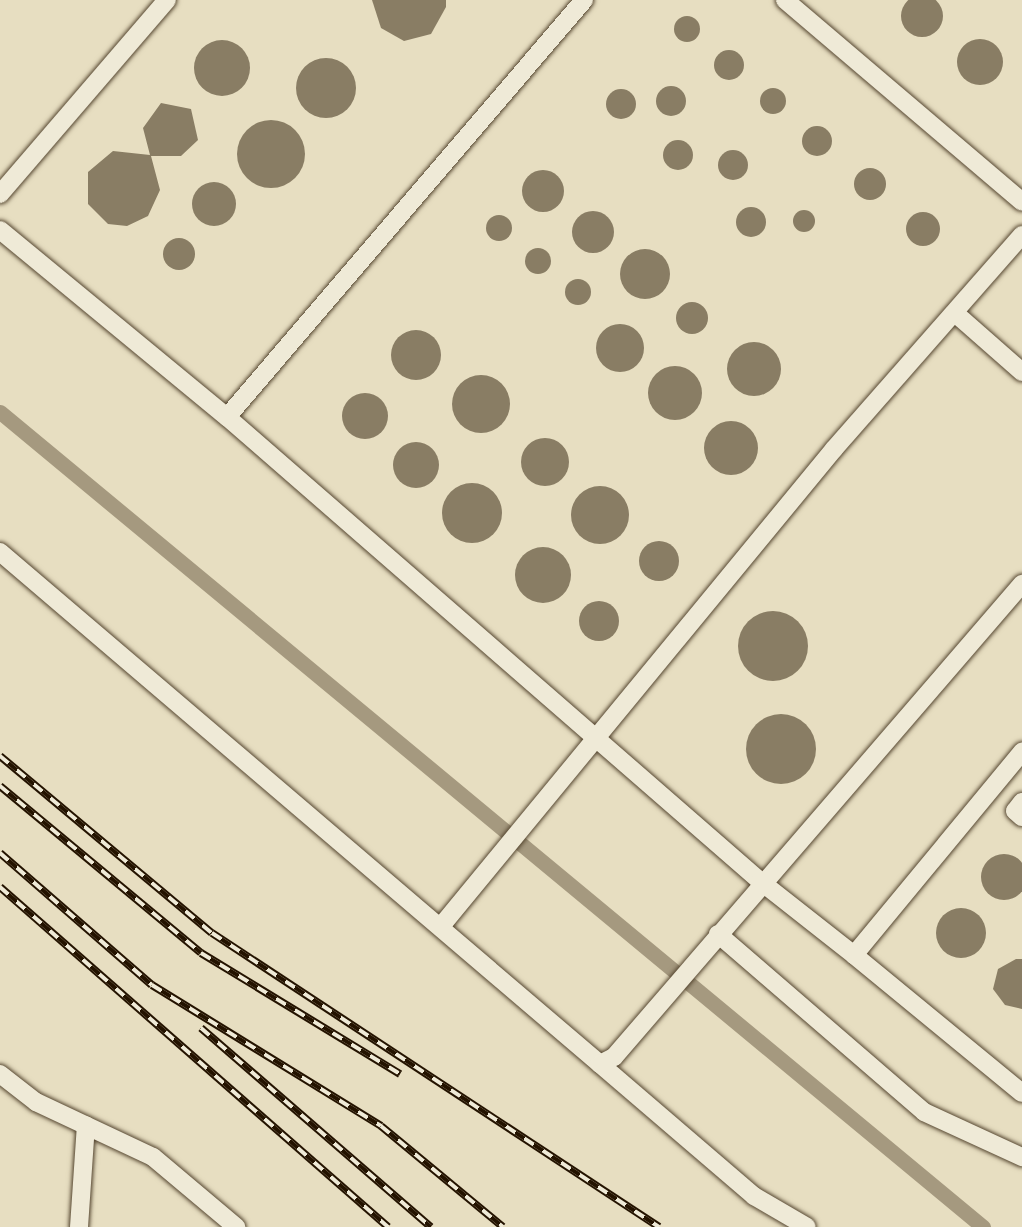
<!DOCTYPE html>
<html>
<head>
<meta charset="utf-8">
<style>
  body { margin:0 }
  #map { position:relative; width:1022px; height:1227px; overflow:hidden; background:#e7dec1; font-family:"Libre Caslon Text",serif }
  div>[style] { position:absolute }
  .canal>* { height:15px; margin:-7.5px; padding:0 7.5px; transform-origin:7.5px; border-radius:7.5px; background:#a5997f }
  .building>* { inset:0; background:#897d64 }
  .round { border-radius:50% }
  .roads { filter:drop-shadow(0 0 2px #554630) drop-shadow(0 0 2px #554630) }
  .street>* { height:18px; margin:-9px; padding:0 9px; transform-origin:9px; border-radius:9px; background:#efead7 }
  .rail>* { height:8px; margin-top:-4px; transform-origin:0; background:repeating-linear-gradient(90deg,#efead7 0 11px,#241300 0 22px); box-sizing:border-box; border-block:2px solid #241300 }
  span { translate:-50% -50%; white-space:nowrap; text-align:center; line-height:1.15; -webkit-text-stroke:8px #efead7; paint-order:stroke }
</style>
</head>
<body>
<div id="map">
  <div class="canal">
    <i style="left:0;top:412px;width:1277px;rotate:39.66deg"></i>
  </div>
  <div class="building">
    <i class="round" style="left:901px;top:-5px;width:42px;height:42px"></i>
    <i style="clip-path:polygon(372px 0,446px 0,446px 7px,431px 34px,404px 41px,381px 28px)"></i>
    <i class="round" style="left:674px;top:16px;width:26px;height:26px"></i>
    <i class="round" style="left:957px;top:39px;width:46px;height:46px"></i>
    <i class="round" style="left:194px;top:40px;width:56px;height:56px"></i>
    <i class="round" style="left:714px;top:50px;width:30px;height:30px"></i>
    <i class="round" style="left:296px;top:58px;width:60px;height:60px"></i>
    <i class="round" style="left:656px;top:86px;width:30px;height:30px"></i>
    <i class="round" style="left:760px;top:88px;width:26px;height:26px"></i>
    <i class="round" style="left:606px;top:89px;width:30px;height:30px"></i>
    <i style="clip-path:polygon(161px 103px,191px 109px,198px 140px,181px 156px,151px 156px,160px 190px,148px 216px,127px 226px,108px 224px,88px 204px,88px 172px,113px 151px,150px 155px,143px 128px)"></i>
    <i class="round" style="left:237px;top:120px;width:68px;height:68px"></i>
    <i class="round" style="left:802px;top:126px;width:30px;height:30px"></i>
    <i class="round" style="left:663px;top:140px;width:30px;height:30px"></i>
    <i class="round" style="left:718px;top:150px;width:30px;height:30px"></i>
    <i class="round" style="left:854px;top:168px;width:32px;height:32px"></i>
    <i class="round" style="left:522px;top:170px;width:42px;height:42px"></i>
    <i class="round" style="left:192px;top:182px;width:44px;height:44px"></i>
    <i class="round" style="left:736px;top:207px;width:30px;height:30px"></i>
    <i class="round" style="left:793px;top:210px;width:22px;height:22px"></i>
    <i class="round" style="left:572px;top:211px;width:42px;height:42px"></i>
    <i class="round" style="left:906px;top:212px;width:34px;height:34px"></i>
    <i class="round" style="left:486px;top:215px;width:26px;height:26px"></i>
    <i class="round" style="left:163px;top:238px;width:32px;height:32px"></i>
    <i class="round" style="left:525px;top:248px;width:26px;height:26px"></i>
    <i class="round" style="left:620px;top:249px;width:50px;height:50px"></i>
    <i class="round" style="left:565px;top:279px;width:26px;height:26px"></i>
    <i class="round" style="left:676px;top:302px;width:32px;height:32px"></i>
    <i class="round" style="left:596px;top:324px;width:48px;height:48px"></i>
    <i class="round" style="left:391px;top:330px;width:50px;height:50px"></i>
    <i class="round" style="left:727px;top:342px;width:54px;height:54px"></i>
    <i class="round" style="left:648px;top:366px;width:54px;height:54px"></i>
    <i class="round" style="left:452px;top:375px;width:58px;height:58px"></i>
    <i class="round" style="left:342px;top:393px;width:46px;height:46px"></i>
    <i class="round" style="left:704px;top:421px;width:54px;height:54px"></i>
    <i class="round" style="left:521px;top:438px;width:48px;height:48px"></i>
    <i class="round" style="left:393px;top:442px;width:46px;height:46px"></i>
    <i class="round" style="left:442px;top:483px;width:60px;height:60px"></i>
    <i class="round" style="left:571px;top:486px;width:58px;height:58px"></i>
    <i class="round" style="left:639px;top:541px;width:40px;height:40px"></i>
    <i class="round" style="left:515px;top:547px;width:56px;height:56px"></i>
    <i class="round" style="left:579px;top:601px;width:40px;height:40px"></i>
    <i class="round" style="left:738px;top:611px;width:70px;height:70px"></i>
    <i class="round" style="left:746px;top:714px;width:70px;height:70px"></i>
    <i class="round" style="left:981px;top:854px;width:46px;height:46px"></i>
    <i class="round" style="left:936px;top:908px;width:50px;height:50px"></i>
    <i style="clip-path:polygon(1016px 959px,1022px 959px,1022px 1009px,1005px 1005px,993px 989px,998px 969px)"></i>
  </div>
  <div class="roads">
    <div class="street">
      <i style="left:785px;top:0;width:311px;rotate:40.4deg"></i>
      <i style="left:0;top:194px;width:256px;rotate:-49.3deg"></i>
      <i style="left:0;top:230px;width:294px;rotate:39.5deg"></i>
      <i style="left:227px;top:417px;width:549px;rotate:-49.43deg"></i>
      <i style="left:956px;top:314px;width:88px;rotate:41.3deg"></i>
      <i style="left:227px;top:417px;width:707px;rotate:41.04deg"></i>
      <i style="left:760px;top:881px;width:120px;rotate:38.2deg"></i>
      <i style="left:854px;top:955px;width:264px;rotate:-50.4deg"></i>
      <i style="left:0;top:552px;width:789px;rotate:40.48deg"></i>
      <i style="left:600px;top:1064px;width:16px;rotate:-27deg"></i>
      <i style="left:614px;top:1057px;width:625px;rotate:-49.22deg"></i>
      <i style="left:1022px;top:802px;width:11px;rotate:128deg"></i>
      <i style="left:1015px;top:811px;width:9px;rotate:41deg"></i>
      <i style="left:442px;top:925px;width:617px;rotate:-50.53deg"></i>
      <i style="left:834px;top:449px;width:285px;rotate:-48.7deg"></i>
      <i style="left:718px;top:934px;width:272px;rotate:40.8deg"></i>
      <i style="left:924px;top:1112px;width:108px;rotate:24.7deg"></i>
      <i style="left:854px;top:955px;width:217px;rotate:39.4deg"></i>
      <i style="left:600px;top:1064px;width:203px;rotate:40.6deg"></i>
      <i style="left:754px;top:1196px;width:61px;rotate:30.3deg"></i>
      <i style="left:0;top:1074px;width:46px;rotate:37.9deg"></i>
      <i style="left:36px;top:1102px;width:129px;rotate:25.2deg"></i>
      <i style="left:153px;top:1157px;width:109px;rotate:40.1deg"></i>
      <i style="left:79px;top:1227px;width:102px;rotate:-86.1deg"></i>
    </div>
  </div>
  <div class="rail">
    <i style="left:0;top:756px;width:276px;rotate:39.9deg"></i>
    <i style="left:212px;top:933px;width:535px;rotate:33.33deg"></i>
    <i style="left:0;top:786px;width:261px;rotate:39.7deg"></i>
    <i style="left:201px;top:953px;width:233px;rotate:31.3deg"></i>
    <i style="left:0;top:853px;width:201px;rotate:41deg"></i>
    <i style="left:152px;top:985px;width:269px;rotate:31.6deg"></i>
    <i style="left:381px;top:1126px;width:158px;rotate:39.6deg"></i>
    <i style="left:0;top:887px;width:516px;rotate:41.23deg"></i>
    <i style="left:201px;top:1028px;width:304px;rotate:40.9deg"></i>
  </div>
</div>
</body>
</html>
